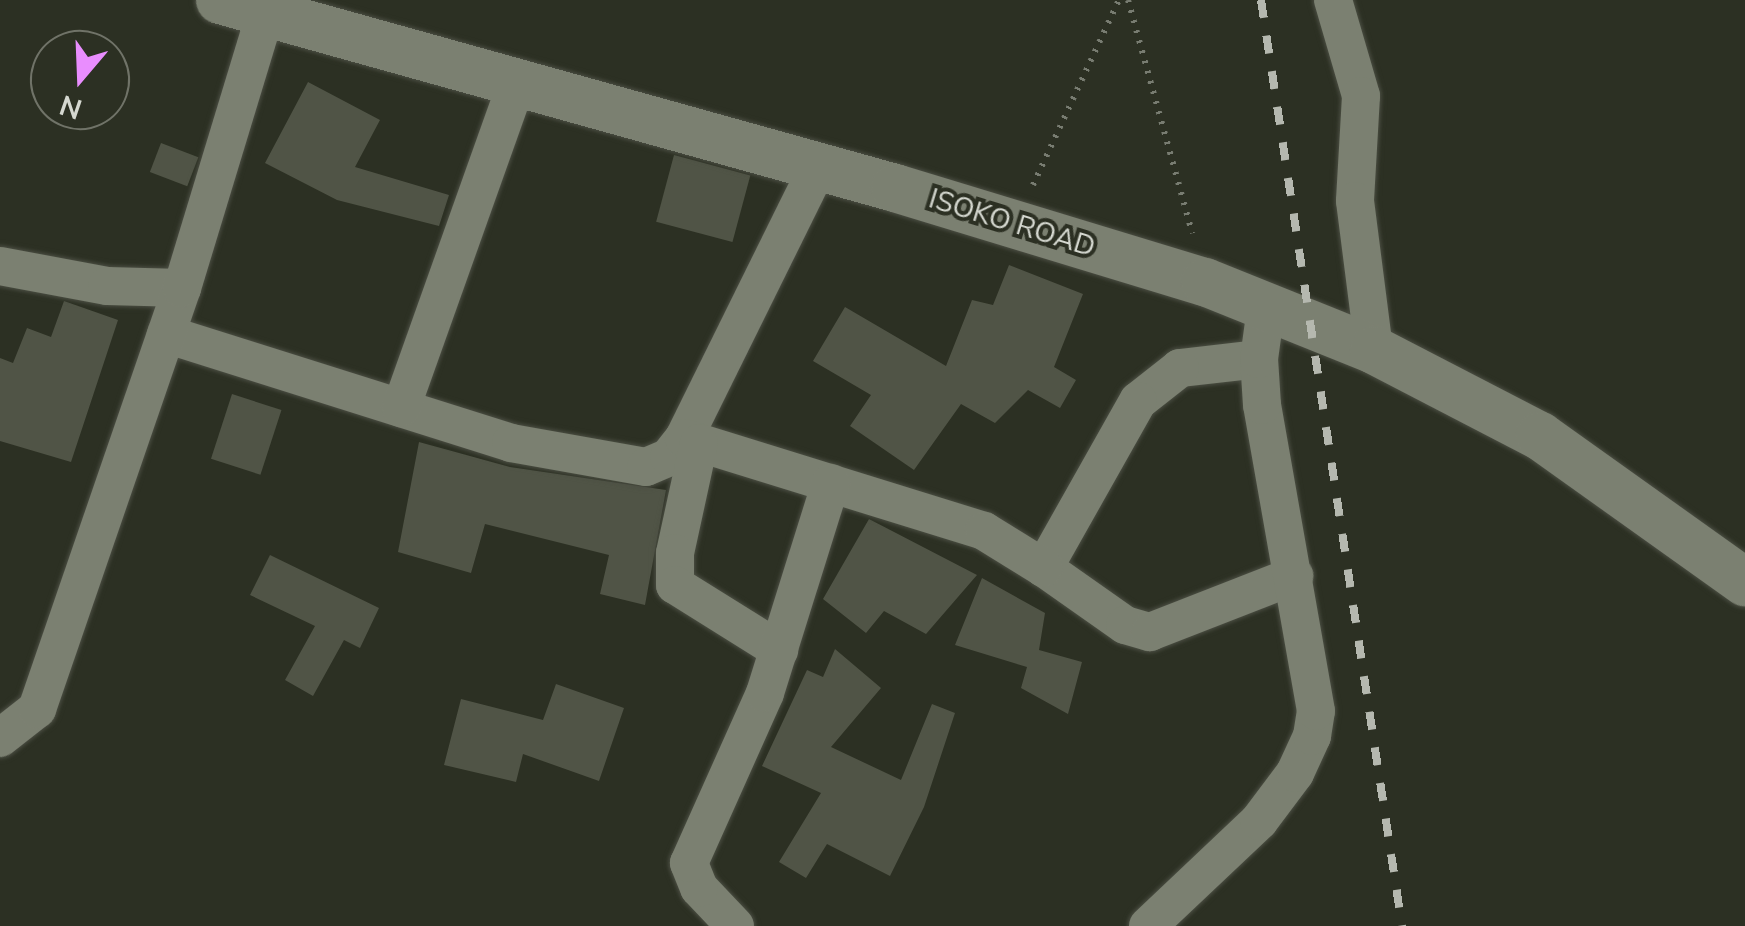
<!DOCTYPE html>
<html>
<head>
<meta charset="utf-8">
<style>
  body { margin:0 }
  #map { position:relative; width:1745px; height:926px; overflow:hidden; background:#2c3023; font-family:"Nunito Sans",sans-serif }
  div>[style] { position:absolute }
  .building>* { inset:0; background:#505446; transform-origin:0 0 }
  .path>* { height:6px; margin-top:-3px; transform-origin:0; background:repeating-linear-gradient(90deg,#787c71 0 2.5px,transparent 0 10.5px) }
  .roads { filter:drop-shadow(0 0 2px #4b4e43) drop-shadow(0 0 2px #4b4e43) }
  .minor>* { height:38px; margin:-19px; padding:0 19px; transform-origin:19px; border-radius:19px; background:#7b8071 }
  .tertiary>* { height:48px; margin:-24px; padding:0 24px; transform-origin:24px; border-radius:24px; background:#7b8071 }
  .rail>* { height:8px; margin-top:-4px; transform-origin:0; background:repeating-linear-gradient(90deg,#b5b8af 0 18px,transparent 0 36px) }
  span { translate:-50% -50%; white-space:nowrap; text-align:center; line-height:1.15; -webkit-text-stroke:8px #2c3023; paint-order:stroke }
  .street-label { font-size:28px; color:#d5d8d0 }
  .north { position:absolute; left:30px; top:30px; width:100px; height:100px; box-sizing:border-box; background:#2c3023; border:2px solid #707368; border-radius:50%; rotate:199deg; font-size:28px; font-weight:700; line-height:40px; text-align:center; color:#d5d8d0 }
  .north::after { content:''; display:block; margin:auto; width:35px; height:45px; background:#e98dfe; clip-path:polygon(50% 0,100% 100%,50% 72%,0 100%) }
</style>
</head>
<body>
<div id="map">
  <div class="building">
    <i style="clip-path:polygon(308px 82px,380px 120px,355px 167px,449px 195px,439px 226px,337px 200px,265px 163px)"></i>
    <i style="left:161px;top:143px;width:40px;height:31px;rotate:21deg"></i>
    <i style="left:674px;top:155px;width:79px;height:69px;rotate:15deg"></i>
    <i style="clip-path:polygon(1009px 265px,1083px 294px,1054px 367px,1076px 380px,1060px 408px,1028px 390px,995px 423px,961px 404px,914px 470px,850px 426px,871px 395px,813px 361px,845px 307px,946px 366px,972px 300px,993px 305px)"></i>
    <i style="clip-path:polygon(64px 301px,118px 320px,71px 462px,0 441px,0 358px,13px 363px,27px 328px,51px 337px)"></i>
    <i style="left:232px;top:394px;width:52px;height:68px;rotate:18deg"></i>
    <i style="clip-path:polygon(419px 442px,510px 467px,666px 490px,645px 605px,600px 594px,609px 555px,485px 524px,471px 573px,398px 552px)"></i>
    <i style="clip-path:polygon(869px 519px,977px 575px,926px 634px,884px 611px,866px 633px,823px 599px)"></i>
    <i style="clip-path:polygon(270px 555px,379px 608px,360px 648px,344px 640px,313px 696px,285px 680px,315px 626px,250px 595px)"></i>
    <i style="clip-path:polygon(982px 578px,1045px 613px,1039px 650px,1082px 662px,1068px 714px,1021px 688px,1027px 667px,955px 645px)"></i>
    <i style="clip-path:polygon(835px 649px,881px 688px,831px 747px,901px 780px,932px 704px,955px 713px,924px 807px,890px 876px,827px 844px,806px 878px,779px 862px,821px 793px,762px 766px,807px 670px,823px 677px)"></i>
    <i style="clip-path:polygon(556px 684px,624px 708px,599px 781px,523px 754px,516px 782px,444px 765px,461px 699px,543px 720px)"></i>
  </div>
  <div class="path">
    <i style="left:1128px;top:0;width:242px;rotate:74.6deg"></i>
    <i style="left:1033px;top:185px;width:204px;rotate:-65.1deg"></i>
  </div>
  <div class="roads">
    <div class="minor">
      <i style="left:1333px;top:0;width:100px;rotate:73.7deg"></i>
      <i style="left:1361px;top:96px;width:105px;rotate:93.3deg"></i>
      <i style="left:1355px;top:201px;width:150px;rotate:82.7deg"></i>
      <i style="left:0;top:266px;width:109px;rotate:10.6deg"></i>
      <i style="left:107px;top:286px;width:75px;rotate:1.5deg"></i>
      <i style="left:166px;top:334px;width:362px;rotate:17.5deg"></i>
      <i style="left:511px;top:443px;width:137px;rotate:10.1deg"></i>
      <i style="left:646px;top:467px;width:25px;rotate:-23deg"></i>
      <i style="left:669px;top:457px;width:24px;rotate:-52deg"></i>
      <i style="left:684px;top:438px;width:300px;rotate:-63.7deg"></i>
      <i style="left:1259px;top:359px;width:80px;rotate:173.5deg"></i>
      <i style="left:1180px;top:368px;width:53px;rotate:141.8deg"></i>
      <i style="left:1138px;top:401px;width:192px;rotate:119.4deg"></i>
      <i style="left:1044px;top:568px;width:99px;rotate:35.1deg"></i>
      <i style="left:1125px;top:625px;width:26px;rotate:16deg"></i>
      <i style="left:1150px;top:632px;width:155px;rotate:-21.3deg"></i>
      <i style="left:401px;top:408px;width:341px;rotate:-70.4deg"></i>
      <i style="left:684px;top:438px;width:314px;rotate:17.2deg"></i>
      <i style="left:984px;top:531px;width:70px;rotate:31.7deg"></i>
      <i style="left:699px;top:443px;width:113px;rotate:102.3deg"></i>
      <i style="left:675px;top:553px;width:32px;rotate:90deg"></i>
      <i style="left:675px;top:585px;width:123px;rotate:32deg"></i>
      <i style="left:0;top:738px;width:47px;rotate:-38.1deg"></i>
      <i style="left:37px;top:709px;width:445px;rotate:-71deg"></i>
      <i style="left:182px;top:288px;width:286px;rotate:-73.1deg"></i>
      <i style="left:735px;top:926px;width:52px;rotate:-133.5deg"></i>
      <i style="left:699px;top:888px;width:27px;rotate:-112deg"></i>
      <i style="left:689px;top:863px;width:186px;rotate:-65.9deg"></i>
      <i style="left:765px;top:693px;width:220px;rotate:-72.6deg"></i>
      <i style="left:1148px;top:926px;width:153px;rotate:-43.4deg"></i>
      <i style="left:1259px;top:821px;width:60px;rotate:-53.1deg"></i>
      <i style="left:1295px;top:773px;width:41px;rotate:-65.3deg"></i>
      <i style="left:1312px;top:736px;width:25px;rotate:-81deg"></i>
      <i style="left:1316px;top:711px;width:311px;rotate:-100deg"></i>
      <i style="left:1262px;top:405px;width:46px;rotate:-93.7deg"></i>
      <i style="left:1259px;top:359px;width:51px;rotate:-82.2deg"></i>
    </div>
    <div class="tertiary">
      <i style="left:220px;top:0;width:701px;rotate:15.56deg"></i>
      <i style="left:895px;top:188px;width:324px;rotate:16.9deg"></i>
      <i style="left:1205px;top:282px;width:182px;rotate:21.9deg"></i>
      <i style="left:1374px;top:350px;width:187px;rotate:27.4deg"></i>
      <i style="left:1540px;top:436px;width:252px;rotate:35.5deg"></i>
    </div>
  </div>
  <div class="rail">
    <i style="left:1261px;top:0;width:937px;rotate:81.34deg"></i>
  </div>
  <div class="street-label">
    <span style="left:1012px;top:223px;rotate:17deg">ISOKO ROAD</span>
  </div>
  <div class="north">N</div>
</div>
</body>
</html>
